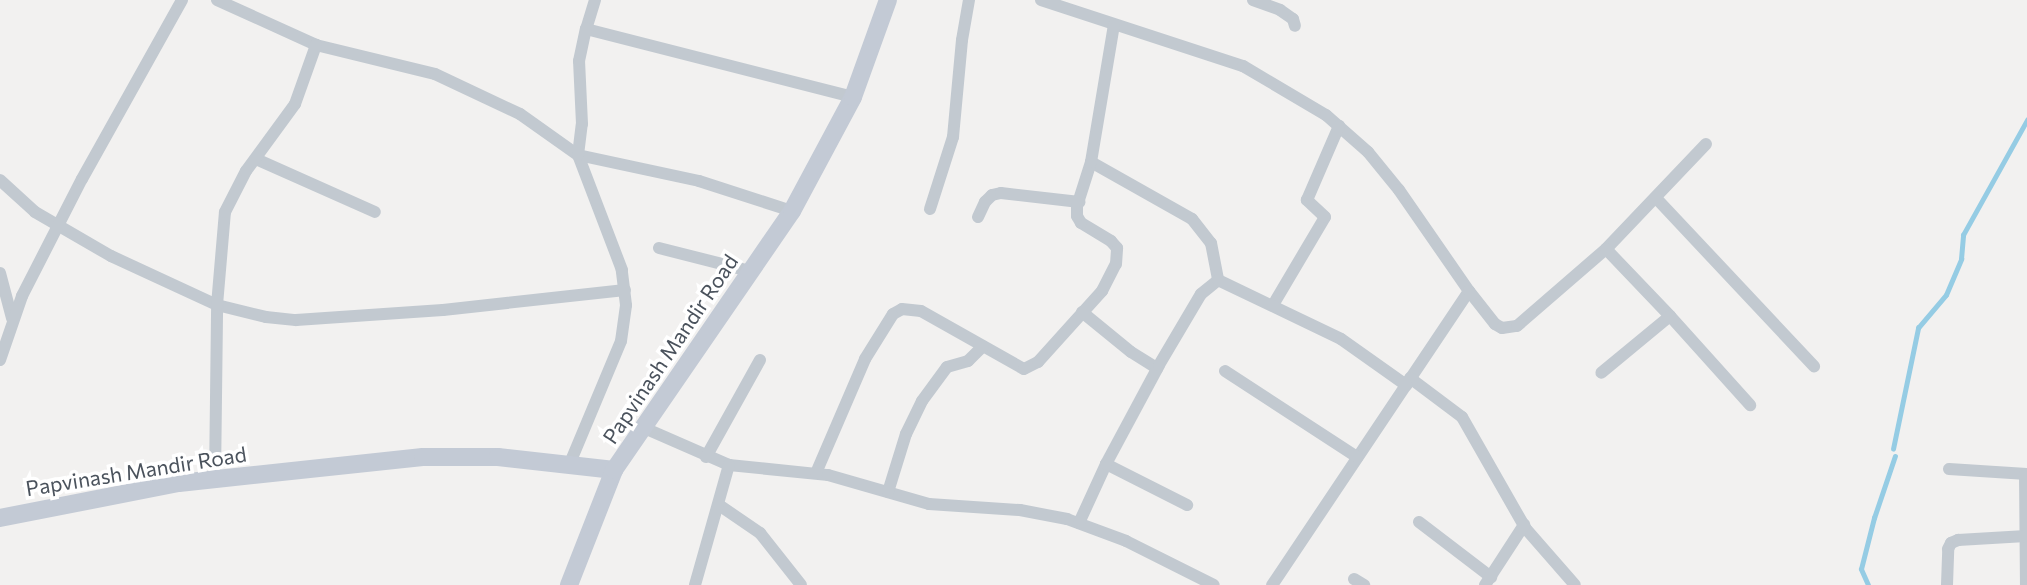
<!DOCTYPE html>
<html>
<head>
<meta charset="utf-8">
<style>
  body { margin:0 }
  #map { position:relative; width:2027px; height:585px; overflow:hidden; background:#f2f1f0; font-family:Commissioner,sans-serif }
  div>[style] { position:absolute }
  .stream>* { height:4.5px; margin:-2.25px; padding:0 2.25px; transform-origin:2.25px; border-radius:2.25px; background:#95cce4 }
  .street>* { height:12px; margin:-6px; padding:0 6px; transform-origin:6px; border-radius:6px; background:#c2c9d0 }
  .secondary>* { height:18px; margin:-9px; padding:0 9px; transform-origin:9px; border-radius:9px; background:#c3cad5 }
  span { translate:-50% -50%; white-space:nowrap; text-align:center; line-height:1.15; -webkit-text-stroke:7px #fff; paint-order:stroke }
  .street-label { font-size:21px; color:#4a525c }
</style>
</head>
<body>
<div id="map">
  <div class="stream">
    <i style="left:1893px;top:449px;width:124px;rotate:-78.3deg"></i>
    <i style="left:1918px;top:328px;width:43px;rotate:-49.7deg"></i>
    <i style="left:1946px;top:295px;width:39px;rotate:-67deg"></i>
    <i style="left:1961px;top:259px;width:24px;rotate:-85deg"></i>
    <i style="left:1963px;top:235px;width:132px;rotate:-60.9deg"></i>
    <i style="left:1868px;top:585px;width:17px;rotate:-114deg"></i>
    <i style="left:1861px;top:569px;width:53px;rotate:-75.7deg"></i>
    <i style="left:1874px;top:518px;width:65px;rotate:-71.3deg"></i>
  </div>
  <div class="street">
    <i style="left:217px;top:0;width:109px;rotate:24.4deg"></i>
    <i style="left:316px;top:45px;width:122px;rotate:13.7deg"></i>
    <i style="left:435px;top:74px;width:94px;rotate:25.2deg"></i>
    <i style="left:520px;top:114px;width:71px;rotate:35.3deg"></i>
    <i style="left:578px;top:155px;width:124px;rotate:12.1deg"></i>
    <i style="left:699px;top:181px;width:98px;rotate:17.9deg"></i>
    <i style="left:595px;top:0;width:30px;rotate:107deg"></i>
    <i style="left:586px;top:29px;width:276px;rotate:14.3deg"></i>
    <i style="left:1041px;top:0;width:213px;rotate:18.1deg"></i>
    <i style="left:1243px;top:66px;width:96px;rotate:30.6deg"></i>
    <i style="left:1326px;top:115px;width:56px;rotate:41.4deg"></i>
    <i style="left:1368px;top:152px;width:49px;rotate:50.8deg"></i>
    <i style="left:1399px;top:190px;width:123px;rotate:55.3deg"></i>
    <i style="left:1469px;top:291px;width:354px;rotate:123.8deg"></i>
    <i style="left:1253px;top:0;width:29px;rotate:20deg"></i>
    <i style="left:1280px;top:10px;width:16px;rotate:35deg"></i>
    <i style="left:1293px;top:19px;width:7px;rotate:74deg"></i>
    <i style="left:256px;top:159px;width:130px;rotate:24deg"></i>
    <i style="left:1091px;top:162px;width:116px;rotate:29.4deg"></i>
    <i style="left:1192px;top:219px;width:31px;rotate:52deg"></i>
    <i style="left:1211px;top:243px;width:38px;rotate:79deg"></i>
    <i style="left:0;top:180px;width:47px;rotate:42.4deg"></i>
    <i style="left:35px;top:212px;width:88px;rotate:30.1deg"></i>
    <i style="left:111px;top:256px;width:117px;rotate:24.8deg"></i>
    <i style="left:217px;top:305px;width:50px;rotate:13.8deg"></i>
    <i style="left:266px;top:317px;width:30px;rotate:6deg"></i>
    <i style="left:296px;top:320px;width:147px;rotate:-3.9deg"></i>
    <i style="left:443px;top:310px;width:183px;rotate:-6.3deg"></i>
    <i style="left:1656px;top:198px;width:231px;rotate:46.8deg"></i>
    <i style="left:930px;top:209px;width:76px;rotate:-72.3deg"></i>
    <i style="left:953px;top:137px;width:97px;rotate:-84.7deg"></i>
    <i style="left:962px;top:40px;width:41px;rotate:-80.1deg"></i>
    <i style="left:978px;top:217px;width:17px;rotate:-65deg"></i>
    <i style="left:985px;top:202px;width:10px;rotate:-45deg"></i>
    <i style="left:992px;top:195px;width:9px;rotate:-13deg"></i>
    <i style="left:1001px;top:193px;width:79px;rotate:6.6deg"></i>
    <i style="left:659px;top:248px;width:94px;rotate:14.2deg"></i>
    <i style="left:1606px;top:249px;width:145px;rotate:-46.4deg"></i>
    <i style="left:0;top:273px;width:47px;rotate:75.1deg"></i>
    <i style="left:1469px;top:291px;width:42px;rotate:51.8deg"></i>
    <i style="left:1495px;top:324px;width:8px;rotate:30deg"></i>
    <i style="left:1502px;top:328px;width:15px;rotate:-8deg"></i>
    <i style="left:1517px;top:326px;width:118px;rotate:-40.9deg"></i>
    <i style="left:1606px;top:249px;width:93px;rotate:46.3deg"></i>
    <i style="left:1670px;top:316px;width:89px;rotate:140.4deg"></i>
    <i style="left:1273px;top:305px;width:102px;rotate:-59.4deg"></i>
    <i style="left:1325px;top:217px;width:25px;rotate:-137deg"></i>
    <i style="left:1307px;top:200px;width:81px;rotate:-66.6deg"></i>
    <i style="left:1082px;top:312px;width:63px;rotate:39.2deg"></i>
    <i style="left:1131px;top:352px;width:31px;rotate:32deg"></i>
    <i style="left:1670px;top:316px;width:120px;rotate:48deg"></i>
    <i style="left:0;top:360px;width:68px;rotate:-71deg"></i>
    <i style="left:22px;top:296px;width:131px;rotate:-62.9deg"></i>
    <i style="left:82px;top:179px;width:205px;rotate:-60.8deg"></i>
    <i style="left:1225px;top:371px;width:158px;rotate:33.1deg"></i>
    <i style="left:1410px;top:378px;width:65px;rotate:36.9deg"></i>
    <i style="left:1462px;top:417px;width:129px;rotate:60.3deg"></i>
    <i style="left:1526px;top:529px;width:74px;rotate:48.8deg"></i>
    <i style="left:642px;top:427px;width:95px;rotate:23.6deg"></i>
    <i style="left:729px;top:465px;width:100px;rotate:5.8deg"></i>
    <i style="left:828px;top:475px;width:105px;rotate:16deg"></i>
    <i style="left:929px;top:504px;width:91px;rotate:3.8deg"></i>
    <i style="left:1020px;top:510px;width:48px;rotate:10.8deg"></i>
    <i style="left:1067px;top:519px;width:63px;rotate:20.4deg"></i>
    <i style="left:1126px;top:541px;width:98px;rotate:26.6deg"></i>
    <i style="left:706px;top:457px;width:111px;rotate:-60.9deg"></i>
    <i style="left:570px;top:463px;width:132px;rotate:-67.3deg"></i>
    <i style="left:621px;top:341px;width:36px;rotate:-82deg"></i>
    <i style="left:626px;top:305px;width:35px;rotate:-97deg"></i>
    <i style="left:622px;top:270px;width:123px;rotate:-110.9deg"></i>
    <i style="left:578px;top:155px;width:31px;rotate:-83deg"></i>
    <i style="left:582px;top:124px;width:63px;rotate:-92.7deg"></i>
    <i style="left:579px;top:61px;width:33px;rotate:-78deg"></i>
    <i style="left:1106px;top:464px;width:91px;rotate:26.8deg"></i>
    <i style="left:1949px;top:469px;width:78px;rotate:3.7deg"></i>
    <i style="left:816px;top:473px;width:124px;rotate:-66.7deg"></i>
    <i style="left:865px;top:359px;width:53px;rotate:-58.1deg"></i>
    <i style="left:893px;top:314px;width:10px;rotate:-29deg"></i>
    <i style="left:902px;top:309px;width:19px;rotate:6deg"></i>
    <i style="left:921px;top:311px;width:118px;rotate:29.4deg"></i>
    <i style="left:1024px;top:369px;width:16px;rotate:-27deg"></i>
    <i style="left:1038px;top:362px;width:96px;rotate:-48deg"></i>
    <i style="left:1102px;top:291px;width:30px;rotate:-63deg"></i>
    <i style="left:1116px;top:264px;width:16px;rotate:-86deg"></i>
    <i style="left:1117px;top:248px;width:9px;rotate:-131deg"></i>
    <i style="left:1111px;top:241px;width:35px;rotate:-149deg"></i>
    <i style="left:1081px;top:223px;width:8px;rotate:-120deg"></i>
    <i style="left:1077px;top:216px;width:10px;rotate:-90deg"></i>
    <i style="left:1077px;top:206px;width:46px;rotate:-72.3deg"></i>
    <i style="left:1091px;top:162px;width:139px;rotate:-80.5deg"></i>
    <i style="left:2025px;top:474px;width:111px;rotate:89.5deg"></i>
    <i style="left:215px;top:479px;width:174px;rotate:-89.3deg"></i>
    <i style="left:217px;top:305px;width:93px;rotate:-85.1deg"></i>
    <i style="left:225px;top:212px;width:46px;rotate:-62.9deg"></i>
    <i style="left:246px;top:171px;width:83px;rotate:-53.8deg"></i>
    <i style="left:295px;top:104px;width:63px;rotate:-70.4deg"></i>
    <i style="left:888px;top:492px;width:61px;rotate:-72.8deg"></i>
    <i style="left:906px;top:434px;width:37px;rotate:-64deg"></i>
    <i style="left:922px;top:401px;width:42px;rotate:-53.7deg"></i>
    <i style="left:947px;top:367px;width:22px;rotate:-16deg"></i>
    <i style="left:968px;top:361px;width:21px;rotate:-45deg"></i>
    <i style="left:719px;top:505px;width:50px;rotate:34.3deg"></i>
    <i style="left:760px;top:533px;width:66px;rotate:51.7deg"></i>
    <i style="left:1419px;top:522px;width:91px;rotate:37.4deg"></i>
    <i style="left:1079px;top:523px;width:65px;rotate:-65.4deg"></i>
    <i style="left:1106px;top:464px;width:112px;rotate:-61.8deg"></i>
    <i style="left:1159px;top:365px;width:82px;rotate:-59.4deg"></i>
    <i style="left:1201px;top:294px;width:22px;rotate:-39deg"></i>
    <i style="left:1218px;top:280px;width:136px;rotate:25.6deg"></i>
    <i style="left:1341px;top:339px;width:80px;rotate:35.3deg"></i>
    <i style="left:1354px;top:579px;width:12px;rotate:31deg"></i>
    <i style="left:695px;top:585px;width:125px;rotate:-74.2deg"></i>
    <i style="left:1485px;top:585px;width:72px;rotate:-57deg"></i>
    <i style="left:1947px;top:585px;width:36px;rotate:-88deg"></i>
    <i style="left:1948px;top:549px;width:7px;rotate:-63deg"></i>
    <i style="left:1951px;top:543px;width:8px;rotate:-23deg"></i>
    <i style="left:1958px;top:540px;width:68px;rotate:-3.4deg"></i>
  </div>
  <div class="secondary">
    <i style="left:0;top:518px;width:182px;rotate:-11.1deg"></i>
    <i style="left:179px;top:483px;width:245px;rotate:-6.1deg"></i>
    <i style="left:423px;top:457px;width:75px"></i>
    <i style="left:498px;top:457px;width:117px;rotate:6.4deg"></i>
    <i style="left:569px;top:585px;width:123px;rotate:-68.6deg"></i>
    <i style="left:614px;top:470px;width:314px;rotate:-55.5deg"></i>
    <i style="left:792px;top:211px;width:129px;rotate:-61.8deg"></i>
    <i style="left:853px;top:97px;width:103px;rotate:-70.2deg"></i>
  </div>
  <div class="street-label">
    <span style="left:670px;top:349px;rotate:-56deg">Papvinash Mandir Road</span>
    <span style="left:136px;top:471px;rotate:-9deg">Papvinash Mandir Road</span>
  </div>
</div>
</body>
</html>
